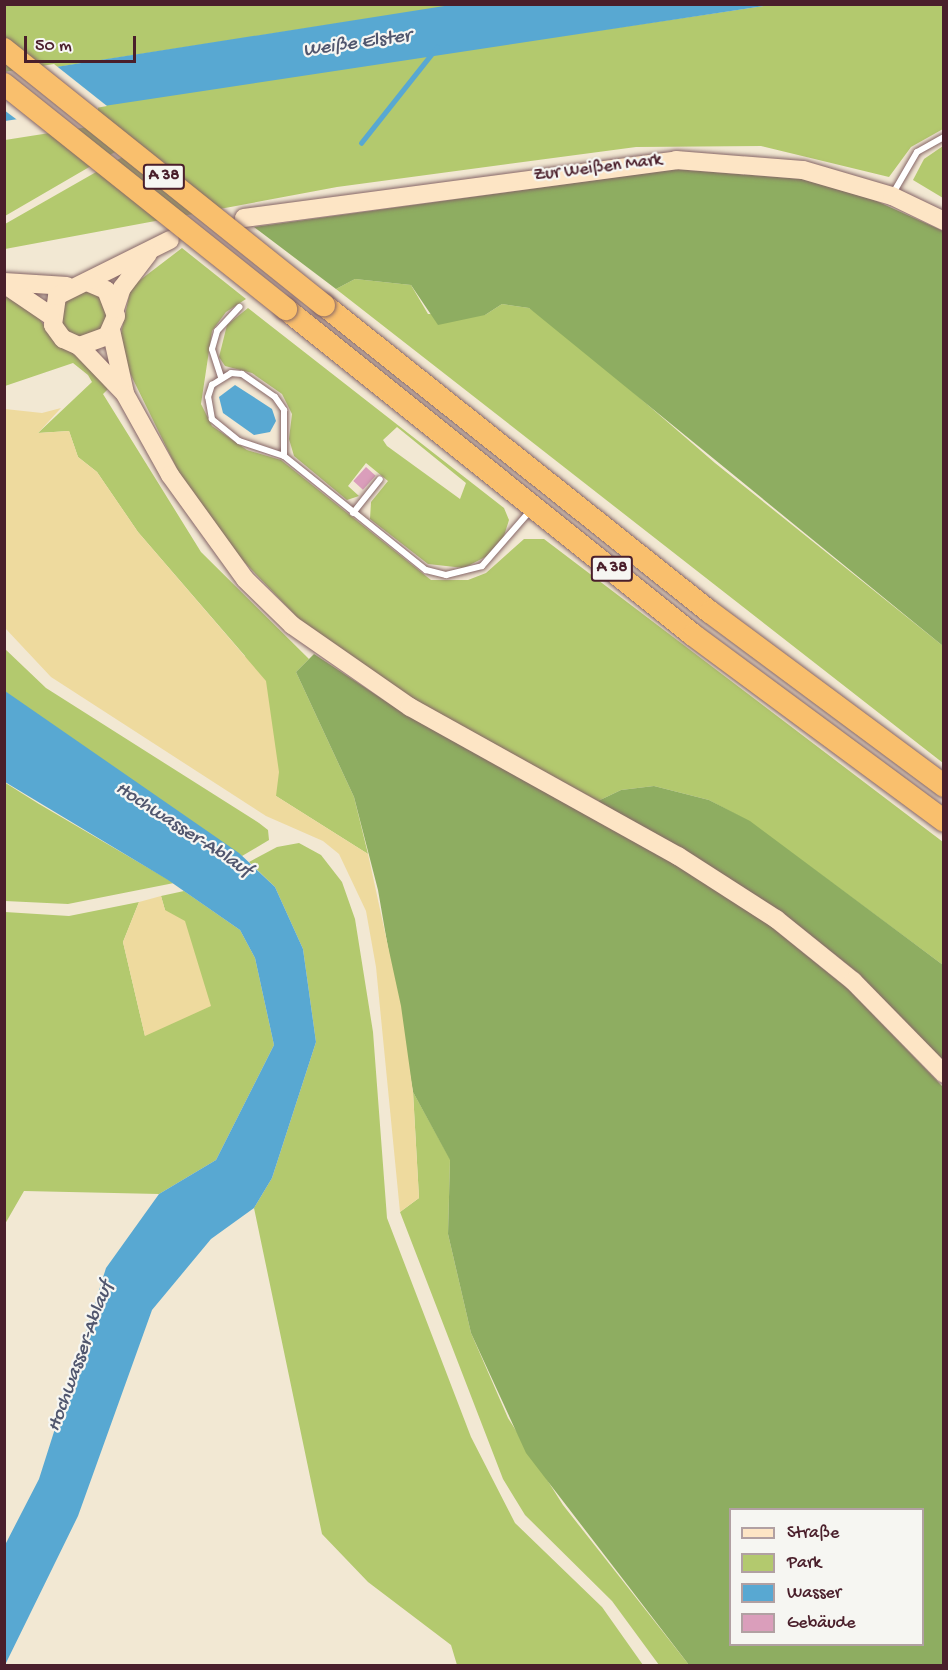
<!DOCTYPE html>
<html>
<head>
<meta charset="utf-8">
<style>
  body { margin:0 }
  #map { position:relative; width:948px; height:1670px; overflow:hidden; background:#f2e8d3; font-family:"Gochi Hand",sans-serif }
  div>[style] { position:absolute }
  .green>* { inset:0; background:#b3c96e }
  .round { border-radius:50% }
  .forest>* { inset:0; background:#8ead61 }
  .sand>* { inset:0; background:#eeda9e }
  .water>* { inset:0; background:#58a8d2 }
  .pier>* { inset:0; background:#f2e8d3 }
  .stream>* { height:4.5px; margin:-2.25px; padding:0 2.25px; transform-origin:2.25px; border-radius:2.25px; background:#58a8d2 }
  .building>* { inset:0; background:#da9ebb; transform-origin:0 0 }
  .roads { filter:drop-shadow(0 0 2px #856566) drop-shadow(0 0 2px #856566) }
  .service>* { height:6px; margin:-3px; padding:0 3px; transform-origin:3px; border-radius:3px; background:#fff }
  .secondary>* { height:18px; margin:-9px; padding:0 9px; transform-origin:9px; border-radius:9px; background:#fde5c5 }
  .motorway>* { height:22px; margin:-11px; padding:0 11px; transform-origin:11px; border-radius:11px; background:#f9bf6d }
  .bridges { filter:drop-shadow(0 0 2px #856566) drop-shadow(0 0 2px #856566) }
  .motorway-bridge>* { height:22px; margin:-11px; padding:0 11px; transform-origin:11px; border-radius:11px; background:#f9bf6d }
  span { translate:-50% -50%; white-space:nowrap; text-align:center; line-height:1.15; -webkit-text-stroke:4.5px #f6f6f2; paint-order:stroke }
  .shield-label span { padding:2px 4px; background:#f6f6f2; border:2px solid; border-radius:4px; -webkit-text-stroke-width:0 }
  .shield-label { font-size:16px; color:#4a1f2b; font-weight:700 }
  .street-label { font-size:18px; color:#4a1f2b }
  .water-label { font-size:20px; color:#50566e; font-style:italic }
  .frame { position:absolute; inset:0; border:6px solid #4a1f2b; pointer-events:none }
  .legend { position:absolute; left:729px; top:1508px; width:195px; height:138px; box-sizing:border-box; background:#f6f6f2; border:2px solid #b1a0a2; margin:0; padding:8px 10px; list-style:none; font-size:18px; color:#4a1f2b }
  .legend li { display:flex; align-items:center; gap:12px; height:30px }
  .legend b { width:30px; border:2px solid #b1a0a2 }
  .scale { position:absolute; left:24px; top:36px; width:112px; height:27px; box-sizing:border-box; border:3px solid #4a1f2b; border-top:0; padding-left:8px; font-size:18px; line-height:21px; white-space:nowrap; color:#4a1f2b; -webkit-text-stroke:4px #f6f6f2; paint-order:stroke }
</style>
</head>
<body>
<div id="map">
  <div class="green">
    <i style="clip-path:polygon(5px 5px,457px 5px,5px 75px)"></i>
    <i style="clip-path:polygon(771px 5px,943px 5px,943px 129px,911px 147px,889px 177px,761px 146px,636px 147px,337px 187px,5px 249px,5px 224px,140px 147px,134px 141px,5px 216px,5px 140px,94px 126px,99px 104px)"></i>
    <i style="clip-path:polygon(943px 146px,943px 198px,913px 180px,924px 159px)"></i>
    <i style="clip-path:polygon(182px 248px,246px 299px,226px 312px,212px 331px,201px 404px,212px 426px,247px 450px,281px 460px,431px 580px,468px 580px,486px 573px,524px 539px,544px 539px,943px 842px,943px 965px,750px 822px,709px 800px,654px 786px,621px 790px,598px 801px,415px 700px,299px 619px,222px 539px,178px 471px,124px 361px,120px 338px,131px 287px)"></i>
    <i style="clip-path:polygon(355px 279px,411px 285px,428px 314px,485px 315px,502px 304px,529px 308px,553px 323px,715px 463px,943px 646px,943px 763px,336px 289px)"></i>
    <i class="round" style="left:60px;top:290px;width:48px;height:48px"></i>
    <i style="clip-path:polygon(4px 294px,34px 310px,56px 344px,79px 356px,108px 389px,103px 394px,201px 552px,309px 659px,296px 672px,354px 797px,368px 854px,276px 796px,245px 656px,138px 532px,97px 472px,78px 457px,69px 431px,38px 433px,92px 382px,88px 375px,73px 363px,5px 386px)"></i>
    <i style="clip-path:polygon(evenodd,248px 308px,504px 508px,509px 520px,503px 539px,491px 554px,464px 568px,428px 564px,370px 519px,371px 502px,388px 481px,366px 463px,348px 486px,359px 496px,347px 500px,294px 456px,289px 439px,292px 414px,282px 394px,252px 373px,225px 366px,219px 357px,227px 325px,248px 308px,397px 427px,466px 483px,460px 499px,387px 446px,383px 440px,397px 427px)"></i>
    <i style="clip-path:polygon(4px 648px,46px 688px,259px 823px,268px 830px,269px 840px,242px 856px,32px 715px,5px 691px)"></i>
    <i style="clip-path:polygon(4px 782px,39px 804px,174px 883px,68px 904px,5px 901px)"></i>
    <i style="clip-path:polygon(299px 843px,321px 855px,342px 882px,355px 919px,373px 1032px,387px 1218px,471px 1437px,515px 1523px,602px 1607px,643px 1665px,457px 1665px,451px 1645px,368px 1582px,322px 1534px,254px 1208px,272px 1178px,316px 1042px,303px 949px,275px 887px,249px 862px,277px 847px)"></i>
    <i style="clip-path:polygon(184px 891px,240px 930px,255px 958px,274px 1045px,216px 1160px,159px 1194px,24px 1191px,5px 1224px,5px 912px,69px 916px,139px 902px,123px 942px,145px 1036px,165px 910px,161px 896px)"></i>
    <i style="clip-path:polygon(413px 1092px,450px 1159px,448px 1234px,471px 1333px,508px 1418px,563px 1505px,689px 1665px,659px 1665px,612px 1601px,525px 1515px,503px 1479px,400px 1212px,419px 1198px)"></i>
  </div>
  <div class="forest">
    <i style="clip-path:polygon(675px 169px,802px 179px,872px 199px,943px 231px,943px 646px,529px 308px,502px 304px,485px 315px,438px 325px,411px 285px,355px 279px,336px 289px,254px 227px)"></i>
    <i style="clip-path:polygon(evenodd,314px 654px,405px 714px,675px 863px,769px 925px,848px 989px,943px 1087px,943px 1665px,689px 1665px,526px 1453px,471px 1333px,448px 1234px,450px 1160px,413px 1092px,378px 890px,354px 797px,296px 672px,314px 654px,730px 1510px,922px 1510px,922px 1644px,730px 1644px,730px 1510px)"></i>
    <i style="clip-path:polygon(654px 786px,709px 800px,750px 821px,943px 965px,943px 1060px,858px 973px,783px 913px,598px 801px,621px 790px)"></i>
  </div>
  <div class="sand">
    <i style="clip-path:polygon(61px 408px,38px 433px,69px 431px,78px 457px,97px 472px,138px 532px,266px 681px,279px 772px,276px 796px,368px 854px,401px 1006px,413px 1092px,419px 1198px,400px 1212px,376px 967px,366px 911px,339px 854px,323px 841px,266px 816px,51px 677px,5px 628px,5px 409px,42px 413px)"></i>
    <i style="clip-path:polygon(161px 896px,165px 910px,185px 921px,211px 1006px,145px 1036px,123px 942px,139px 902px)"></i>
  </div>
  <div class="water">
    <i style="clip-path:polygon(457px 4px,771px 5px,5px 121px,5px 75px)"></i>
    <i style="clip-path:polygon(235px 385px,272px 409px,276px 421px,270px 432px,254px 435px,223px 413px,219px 397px)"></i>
    <i style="clip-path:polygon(5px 691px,239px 853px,275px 887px,303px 949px,316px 1042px,272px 1178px,254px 1208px,211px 1239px,152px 1310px,78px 1516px,5px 1665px,5px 1545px,39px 1479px,106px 1268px,159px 1194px,216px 1160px,274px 1045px,255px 958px,240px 930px,168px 880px,5px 782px)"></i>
  </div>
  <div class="pier">
    <i style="clip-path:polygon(54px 64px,107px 106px,20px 122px,4px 110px,4px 72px)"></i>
  </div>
  <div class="stream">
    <i style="left:361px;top:143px;width:122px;rotate:-51.6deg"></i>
  </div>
  <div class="building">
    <i style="left:366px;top:467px;width:13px;height:19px;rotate:42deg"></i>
  </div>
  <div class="roads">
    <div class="service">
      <i style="left:892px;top:195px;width:50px;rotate:-59.8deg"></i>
      <i style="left:917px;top:152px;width:31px;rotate:-29deg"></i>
      <i style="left:221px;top:377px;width:29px;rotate:-108deg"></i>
      <i style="left:212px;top:349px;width:19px;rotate:-74deg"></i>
      <i style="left:217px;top:331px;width:33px;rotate:-47deg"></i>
      <i style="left:284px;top:456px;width:47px;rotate:-161.6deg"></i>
      <i style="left:239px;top:441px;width:35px;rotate:-141deg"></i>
      <i style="left:212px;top:419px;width:22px;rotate:-100deg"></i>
      <i style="left:208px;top:397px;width:13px;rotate:-72deg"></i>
      <i style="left:212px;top:385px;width:22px;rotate:-32deg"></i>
      <i style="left:231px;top:373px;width:11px;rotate:5deg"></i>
      <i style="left:242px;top:374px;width:40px;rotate:34.9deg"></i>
      <i style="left:275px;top:397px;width:16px;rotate:55deg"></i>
      <i style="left:284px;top:410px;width:46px;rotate:90deg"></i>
      <i style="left:284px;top:456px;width:182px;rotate:38.8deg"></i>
      <i style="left:426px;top:570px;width:21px;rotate:14deg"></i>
      <i style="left:446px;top:575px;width:37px;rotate:-14deg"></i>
      <i style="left:482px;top:566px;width:73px;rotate:-48.9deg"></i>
      <i style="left:353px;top:513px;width:43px;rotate:-51.5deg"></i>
    </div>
    <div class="secondary">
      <i style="left:244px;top:218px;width:436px;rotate:-7.6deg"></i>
      <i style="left:676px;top:160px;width:127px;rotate:4.5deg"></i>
      <i style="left:803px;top:170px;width:93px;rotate:16.3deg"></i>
      <i style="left:892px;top:196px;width:58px;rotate:25.7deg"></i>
      <i style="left:4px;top:282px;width:63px;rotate:3.6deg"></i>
      <i style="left:87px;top:282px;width:21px;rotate:23deg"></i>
      <i style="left:106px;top:290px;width:28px;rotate:69deg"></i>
      <i style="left:116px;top:316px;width:22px;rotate:114deg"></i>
      <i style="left:107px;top:336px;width:30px;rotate:160deg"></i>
      <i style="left:79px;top:346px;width:17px;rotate:-156deg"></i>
      <i style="left:63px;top:339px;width:17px;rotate:-126deg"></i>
      <i style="left:53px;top:325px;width:29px;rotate:-82deg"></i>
      <i style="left:57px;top:296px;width:126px;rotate:-26.4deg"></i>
      <i style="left:4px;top:284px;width:57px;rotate:34.2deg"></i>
      <i style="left:115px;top:309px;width:22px;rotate:-72deg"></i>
      <i style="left:122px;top:288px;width:43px;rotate:-52.6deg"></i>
      <i style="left:111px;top:330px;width:65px;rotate:77.5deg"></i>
      <i style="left:79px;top:346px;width:66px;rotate:46.2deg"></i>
      <i style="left:125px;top:394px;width:93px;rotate:60.9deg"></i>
      <i style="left:170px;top:475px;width:128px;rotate:54.2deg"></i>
      <i style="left:245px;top:579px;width:66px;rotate:44.4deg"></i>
      <i style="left:292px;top:625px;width:144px;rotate:34.8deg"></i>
      <i style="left:410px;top:707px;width:307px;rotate:29.1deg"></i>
      <i style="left:678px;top:856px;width:117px;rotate:32.7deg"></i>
      <i style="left:776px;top:919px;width:99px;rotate:38.8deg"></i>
      <i style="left:853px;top:981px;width:130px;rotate:45.6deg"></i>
    </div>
    <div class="motorway">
      <i style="left:324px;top:305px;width:493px;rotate:38.5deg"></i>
      <i style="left:710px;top:612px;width:292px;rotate:36.6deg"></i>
      <i style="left:286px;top:309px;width:521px;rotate:38.69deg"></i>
      <i style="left:693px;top:635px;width:312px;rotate:36.5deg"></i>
    </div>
  </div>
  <div class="bridges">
    <div class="motorway-bridge">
      <i style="left:4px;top:49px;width:410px;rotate:38.7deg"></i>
      <i style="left:4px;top:84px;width:361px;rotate:38.6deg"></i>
    </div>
  </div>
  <div class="shield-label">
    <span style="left:164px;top:177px">A 38</span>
    <span style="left:612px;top:569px">A 38</span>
  </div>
  <div class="street-label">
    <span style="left:598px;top:169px;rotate:-7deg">Zur Weißen Mark</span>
  </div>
  <div class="water-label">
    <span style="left:357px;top:44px;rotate:-8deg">Weiße Elster</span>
    <span style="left:183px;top:830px;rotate:33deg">Hochwasser-Ablauf</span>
    <span style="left:81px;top:1357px;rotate:-70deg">Hochwasser-Ablauf</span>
  </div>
  <div class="frame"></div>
  <ul class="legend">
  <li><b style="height:8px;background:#fde5c5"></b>Straße</li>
  <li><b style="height:16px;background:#b3c96e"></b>Park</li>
  <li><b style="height:16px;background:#58a8d2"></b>Wasser</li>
  <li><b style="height:16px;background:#da9ebb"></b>Gebäude</li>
  </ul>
  <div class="scale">50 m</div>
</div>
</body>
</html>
